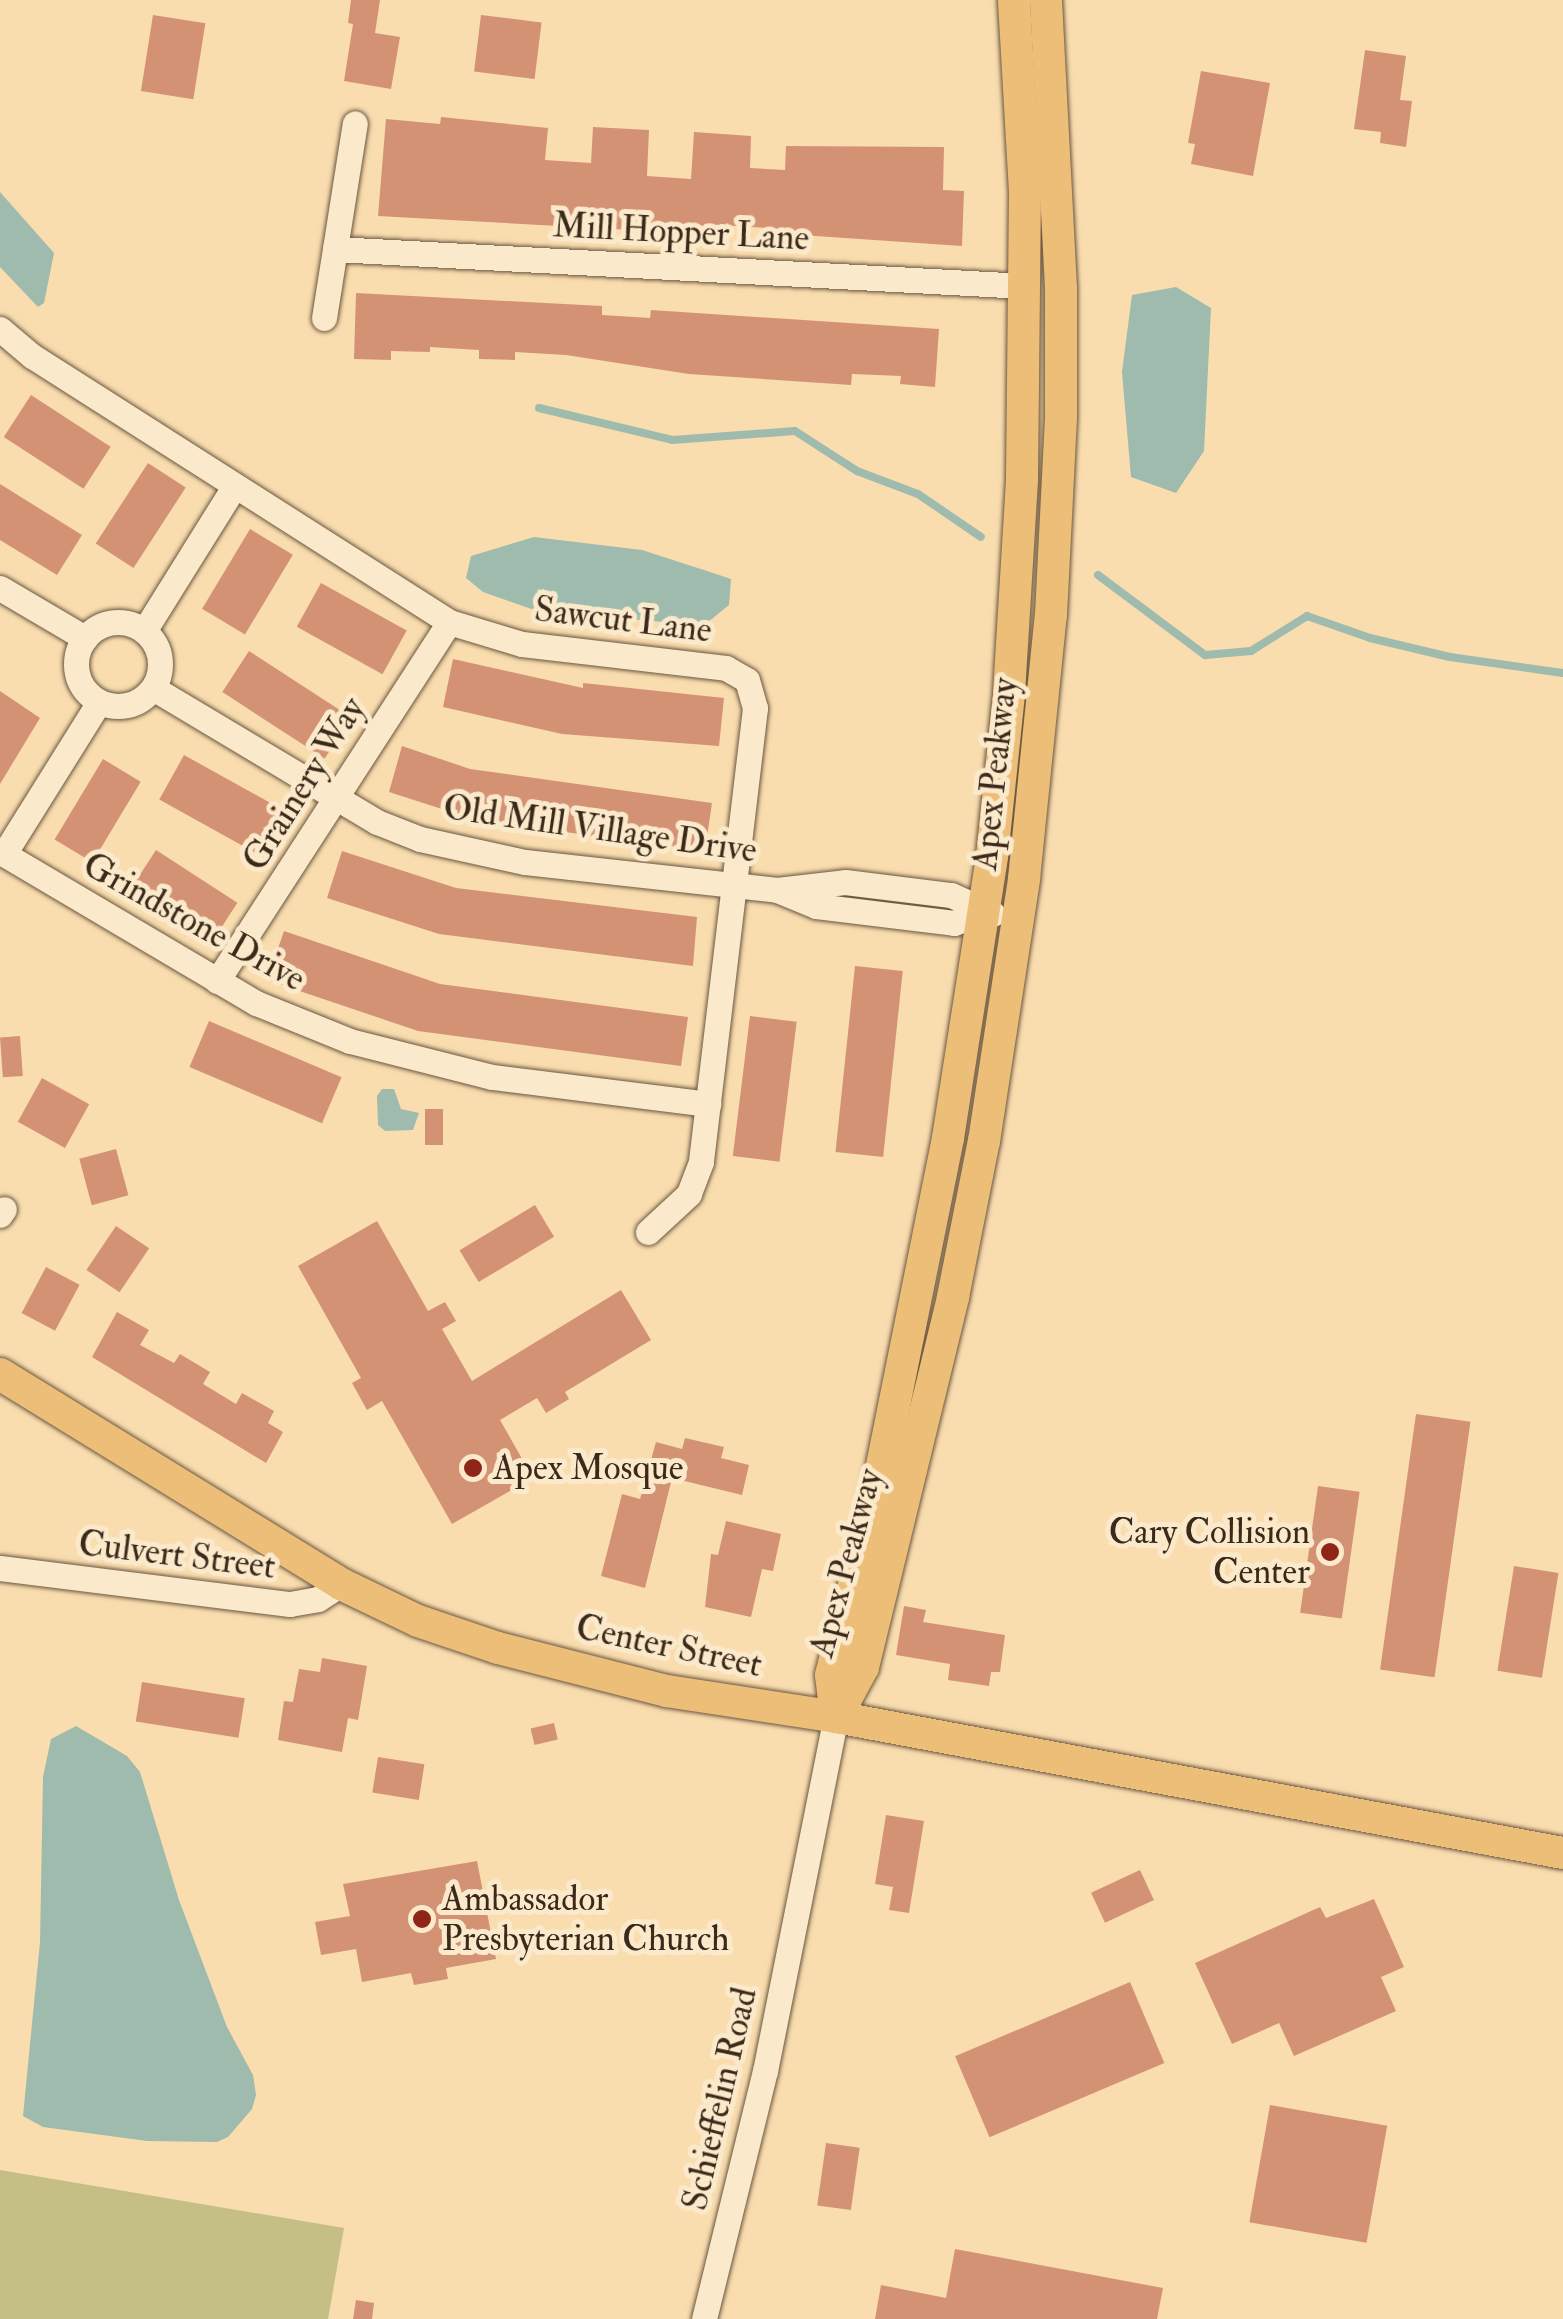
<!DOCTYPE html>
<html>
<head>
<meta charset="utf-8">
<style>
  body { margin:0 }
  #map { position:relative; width:1563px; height:2319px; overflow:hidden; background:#f9ddaf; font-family:"IM FELL Double Pica",serif }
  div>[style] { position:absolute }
  .green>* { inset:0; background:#c5bf85 }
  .water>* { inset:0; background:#9ebbad }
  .stream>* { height:8px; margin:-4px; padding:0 4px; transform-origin:4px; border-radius:4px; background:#9ebbad }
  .building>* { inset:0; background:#d49275; transform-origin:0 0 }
  .roads { filter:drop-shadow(0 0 2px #6a563f) drop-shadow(0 0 2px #6a563f) }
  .minor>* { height:25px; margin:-12.5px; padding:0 12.5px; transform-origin:12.5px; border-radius:12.5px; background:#fbe9cb }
  .minor>.ring { margin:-12.5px; padding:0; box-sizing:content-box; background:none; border:25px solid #fbe9cb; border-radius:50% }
  .major>* { height:32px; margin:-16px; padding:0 16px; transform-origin:16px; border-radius:16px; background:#ecbe78 }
  .dots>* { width:28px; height:28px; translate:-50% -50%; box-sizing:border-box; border:5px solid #fbe9cb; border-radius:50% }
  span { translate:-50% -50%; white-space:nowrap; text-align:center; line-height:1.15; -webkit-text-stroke:10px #fbe9cb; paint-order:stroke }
  .street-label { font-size:35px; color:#3b291a }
  .poi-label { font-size:35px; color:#3b291a }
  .left { translate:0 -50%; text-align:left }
  .right { translate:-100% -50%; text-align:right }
</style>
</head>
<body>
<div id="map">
  <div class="green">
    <i style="clip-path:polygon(0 2170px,344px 2228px,328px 2319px,0 2319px)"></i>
  </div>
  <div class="water">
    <i style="clip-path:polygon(0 192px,54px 253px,44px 303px,38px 307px,0 267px)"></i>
    <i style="clip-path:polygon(1176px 287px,1211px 308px,1204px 451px,1176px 493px,1131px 477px,1122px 372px,1132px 295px)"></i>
    <i style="clip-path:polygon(534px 537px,642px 550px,707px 571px,731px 579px,729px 605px,708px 622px,687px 624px,537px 611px,483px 592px,466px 578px,471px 556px)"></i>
    <i style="clip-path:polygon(382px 1089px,394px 1089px,401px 1109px,419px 1113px,413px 1130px,385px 1131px,378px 1125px,377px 1096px)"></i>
    <i style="clip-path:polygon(76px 1726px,127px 1756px,140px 1772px,179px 1900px,227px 2027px,253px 2075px,256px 2095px,252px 2109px,228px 2137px,217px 2142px,147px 2141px,43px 2127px,23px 2116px,40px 1942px,43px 1777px,51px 1739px)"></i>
  </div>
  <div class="stream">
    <i style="left:539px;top:408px;width:137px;rotate:13.5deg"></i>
    <i style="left:672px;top:440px;width:123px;rotate:-4.2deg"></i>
    <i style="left:795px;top:431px;width:74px;rotate:32.8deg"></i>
    <i style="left:857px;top:471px;width:65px;rotate:20.7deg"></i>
    <i style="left:918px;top:494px;width:76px;rotate:34.3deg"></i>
    <i style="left:1098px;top:575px;width:134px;rotate:36.8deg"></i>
    <i style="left:1205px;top:655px;width:46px;rotate:-5deg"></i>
    <i style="left:1251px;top:651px;width:66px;rotate:-32deg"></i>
    <i style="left:1307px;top:616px;width:67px;rotate:19.2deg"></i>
    <i style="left:1370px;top:638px;width:82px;rotate:13.4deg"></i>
    <i style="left:1450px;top:657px;width:114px;rotate:8.1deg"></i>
  </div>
  <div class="building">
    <i style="clip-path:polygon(351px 0,380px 0,375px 33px,400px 37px,391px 89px,344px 81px,353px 24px,348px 23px)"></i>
    <i style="left:153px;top:15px;width:53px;height:77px;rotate:9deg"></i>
    <i style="left:481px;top:15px;width:61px;height:57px;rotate:7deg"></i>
    <i style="clip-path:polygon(1365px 50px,1406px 56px,1400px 100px,1412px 101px,1406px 147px,1380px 143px,1381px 132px,1354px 129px)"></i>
    <i style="clip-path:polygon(1201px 71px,1270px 83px,1253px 176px,1191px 164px,1195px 144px,1188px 143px)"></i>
    <i style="clip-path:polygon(441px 117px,548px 128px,545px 160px,591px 163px,593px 127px,649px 130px,647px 176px,691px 179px,694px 132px,751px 136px,750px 168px,785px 170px,786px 146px,944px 147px,943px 190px,964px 191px,962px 246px,801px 235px,801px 239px,781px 238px,782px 229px,704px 224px,704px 234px,378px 216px,386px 119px,440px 124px)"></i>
    <i style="clip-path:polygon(356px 293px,602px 306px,602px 315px,650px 318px,651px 310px,939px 329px,935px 387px,900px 384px,901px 376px,852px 374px,851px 385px,689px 374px,566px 355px,515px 352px,515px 360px,479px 359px,479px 350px,430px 347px,430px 352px,391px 351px,391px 360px,354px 359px)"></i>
    <i style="left:31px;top:395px;width:95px;height:50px;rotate:33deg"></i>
    <i style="left:148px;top:463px;width:45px;height:96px;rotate:33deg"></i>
    <i style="clip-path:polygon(0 484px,82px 535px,57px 575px,0 540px)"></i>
    <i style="left:250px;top:529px;width:50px;height:93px;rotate:31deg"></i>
    <i style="left:321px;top:583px;width:98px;height:50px;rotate:29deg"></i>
    <i style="left:249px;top:651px;width:122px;height:49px;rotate:33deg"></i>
    <i style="clip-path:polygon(453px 659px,583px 688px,583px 683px,724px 698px,719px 746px,562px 734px,443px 707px)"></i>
    <i style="clip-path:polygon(0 691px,40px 718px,0 784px)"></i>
    <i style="clip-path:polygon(402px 746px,470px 769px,712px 803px,705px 851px,476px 820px,389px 792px)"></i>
    <i style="left:184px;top:755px;width:120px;height:51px;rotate:29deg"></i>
    <i style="left:103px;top:759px;width:44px;height:94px;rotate:31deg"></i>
    <i style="left:156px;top:850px;width:97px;height:49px;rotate:33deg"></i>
    <i style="clip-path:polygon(342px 851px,456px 888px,697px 917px,693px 966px,439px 934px,327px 898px)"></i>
    <i style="clip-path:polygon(284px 931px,440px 984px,688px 1017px,681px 1066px,418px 1031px,267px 980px)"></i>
    <i style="left:855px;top:966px;width:48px;height:187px;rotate:6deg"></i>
    <i style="left:750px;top:1016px;width:47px;height:141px;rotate:7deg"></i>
    <i style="left:209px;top:1021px;width:144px;height:50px;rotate:23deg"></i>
    <i style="left:20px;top:1036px;width:40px;height:20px;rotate:86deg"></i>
    <i style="left:42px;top:1078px;width:54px;height:50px;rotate:29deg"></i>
    <i style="left:425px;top:1109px;width:18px;height:36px"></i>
    <i style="left:116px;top:1149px;width:48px;height:38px;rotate:75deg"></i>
    <i style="left:535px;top:1205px;width:37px;height:88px;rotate:59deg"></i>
    <i style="clip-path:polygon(377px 1221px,428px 1311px,445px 1302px,456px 1321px,442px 1329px,472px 1381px,621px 1290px,651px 1340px,565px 1392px,569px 1399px,546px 1413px,537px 1398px,500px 1420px,533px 1478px,452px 1524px,382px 1401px,367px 1410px,352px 1383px,361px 1378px,298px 1266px)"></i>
    <i style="left:116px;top:1226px;width:40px;height:53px;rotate:34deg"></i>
    <i style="left:46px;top:1267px;width:38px;height:52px;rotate:28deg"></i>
    <i style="clip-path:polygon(117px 1312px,149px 1330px,140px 1345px,174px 1363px,180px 1354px,210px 1372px,203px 1384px,236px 1404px,242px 1393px,274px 1411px,268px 1423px,283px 1432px,266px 1463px,92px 1357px)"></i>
    <i style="left:1416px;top:1414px;width:55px;height:258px;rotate:8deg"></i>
    <i style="clip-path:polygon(685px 1438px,724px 1447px,721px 1458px,749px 1465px,742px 1495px,672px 1478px,645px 1588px,601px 1576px,622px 1494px,640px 1499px,656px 1442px,682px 1449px)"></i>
    <i style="left:1318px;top:1486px;width:42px;height:128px;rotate:8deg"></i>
    <i style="clip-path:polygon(726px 1521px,781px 1534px,773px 1571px,762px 1569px,751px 1617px,705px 1607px,711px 1554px,718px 1555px)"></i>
    <i style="left:1514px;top:1566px;width:45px;height:106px;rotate:9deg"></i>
    <i style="clip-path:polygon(904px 1606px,926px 1610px,923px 1622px,1005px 1635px,1000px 1672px,991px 1672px,989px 1686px,948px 1680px,950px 1664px,896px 1655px)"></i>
    <i style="clip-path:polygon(322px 1658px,367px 1666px,358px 1720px,348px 1718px,342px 1752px,278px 1740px,284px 1701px,293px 1702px,299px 1669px,320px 1672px)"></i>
    <i style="left:142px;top:1682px;width:104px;height:40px;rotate:9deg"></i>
    <i style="left:554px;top:1723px;width:17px;height:24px;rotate:77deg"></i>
    <i style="left:378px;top:1757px;width:47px;height:36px;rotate:9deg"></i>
    <i style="clip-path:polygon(886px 1815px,924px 1821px,909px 1913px,889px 1910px,893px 1887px,875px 1884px)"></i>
    <i style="clip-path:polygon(477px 1861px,496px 1959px,446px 1968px,448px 1979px,414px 1985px,411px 1973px,362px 1982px,356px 1949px,321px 1955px,315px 1922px,350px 1916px,343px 1884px)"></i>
    <i style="left:1140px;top:1870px;width:33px;height:54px;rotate:65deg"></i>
    <i style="clip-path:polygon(1374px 1899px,1404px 1967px,1381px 1977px,1396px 2011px,1294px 2056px,1279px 2023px,1232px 2044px,1195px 1963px,1320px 1907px,1326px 1918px)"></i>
    <i style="left:1130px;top:1982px;width:88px;height:190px;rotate:67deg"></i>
    <i style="left:1270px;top:2105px;width:119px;height:119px;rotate:10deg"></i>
    <i style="left:826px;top:2143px;width:34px;height:63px;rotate:8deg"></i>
    <i style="clip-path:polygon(955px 2249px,1163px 2288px,1157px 2319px,875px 2319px,881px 2285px,946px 2298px)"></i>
    <i style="clip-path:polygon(356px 2300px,374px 2303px,372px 2319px,353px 2319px)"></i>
  </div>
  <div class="roads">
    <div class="minor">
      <i style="left:335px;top:249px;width:690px;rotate:3.07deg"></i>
      <i style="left:324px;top:318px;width:197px;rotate:-81deg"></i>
      <i style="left:0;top:329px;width:42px;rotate:40.2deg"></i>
      <i style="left:32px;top:356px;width:495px;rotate:32.5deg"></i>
      <i style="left:449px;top:622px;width:76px;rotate:16.8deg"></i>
      <i style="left:522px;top:644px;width:205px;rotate:6.7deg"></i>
      <i style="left:726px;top:668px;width:24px;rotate:30deg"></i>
      <i style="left:747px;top:680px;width:29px;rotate:74deg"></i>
      <i style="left:755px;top:708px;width:457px;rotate:96.8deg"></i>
      <i style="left:701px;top:1162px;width:34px;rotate:111deg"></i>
      <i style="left:689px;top:1194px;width:56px;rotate:137.2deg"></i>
      <i style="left:0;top:588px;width:99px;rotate:30.5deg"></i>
      <i class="ring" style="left:76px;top:622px;width:59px;height:59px"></i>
      <i style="left:144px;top:631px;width:170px;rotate:-58deg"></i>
      <i style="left:153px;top:688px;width:261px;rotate:30.9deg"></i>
      <i style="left:377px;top:822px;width:46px;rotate:21.6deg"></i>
      <i style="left:420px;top:839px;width:107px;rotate:12.4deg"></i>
      <i style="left:525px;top:862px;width:254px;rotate:6.3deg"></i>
      <i style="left:777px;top:890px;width:42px;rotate:22.3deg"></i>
      <i style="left:816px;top:906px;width:139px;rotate:7deg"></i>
      <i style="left:954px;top:923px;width:30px;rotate:-21deg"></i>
      <i style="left:99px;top:702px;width:179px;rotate:122deg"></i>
      <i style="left:4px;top:854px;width:293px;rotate:30.6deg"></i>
      <i style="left:256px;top:1003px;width:101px;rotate:22deg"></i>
      <i style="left:350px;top:1041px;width:146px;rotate:14.2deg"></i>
      <i style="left:492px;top:1077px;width:218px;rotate:7.1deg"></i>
      <i style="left:777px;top:890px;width:68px;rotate:-6.7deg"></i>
      <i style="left:845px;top:882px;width:107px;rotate:7deg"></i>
      <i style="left:951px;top:895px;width:46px;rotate:24.3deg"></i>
      <i style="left:217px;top:981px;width:427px;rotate:-57.1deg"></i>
      <i style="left:0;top:1215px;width:7px;rotate:-56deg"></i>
      <i style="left:0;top:1568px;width:292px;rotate:7.1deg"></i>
      <i style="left:290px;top:1604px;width:28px;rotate:-10deg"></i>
      <i style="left:318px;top:1599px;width:27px;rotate:-33deg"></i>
      <i style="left:704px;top:2319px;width:255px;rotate:-76.2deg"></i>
      <i style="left:765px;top:2071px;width:361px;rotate:-78.7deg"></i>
    </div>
    <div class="major">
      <i style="left:0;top:1374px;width:400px;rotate:31.6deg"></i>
      <i style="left:341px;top:1584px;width:85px;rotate:25.7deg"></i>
      <i style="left:418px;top:1621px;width:84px;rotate:18.6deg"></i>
      <i style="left:498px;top:1648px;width:174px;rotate:14.3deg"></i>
      <i style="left:667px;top:1691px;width:171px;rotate:8.7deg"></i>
      <i style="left:836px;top:1717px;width:740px;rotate:10.6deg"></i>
      <i style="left:836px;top:1717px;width:57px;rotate:-61.6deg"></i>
      <i style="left:863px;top:1667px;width:381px;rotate:-76.3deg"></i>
      <i style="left:953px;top:1297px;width:159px;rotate:-78.8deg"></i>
      <i style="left:984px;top:1141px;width:265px;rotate:-81.3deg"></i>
      <i style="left:1024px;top:879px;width:265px;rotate:-84.2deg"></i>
      <i style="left:1051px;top:615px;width:198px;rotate:-87.1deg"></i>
      <i style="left:1061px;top:417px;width:129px;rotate:-90deg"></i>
      <i style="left:1061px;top:288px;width:288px;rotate:-93deg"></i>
      <i style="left:836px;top:1717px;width:42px;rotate:-96.8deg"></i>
      <i style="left:831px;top:1675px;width:170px;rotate:-75.7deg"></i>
      <i style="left:873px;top:1510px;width:379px;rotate:-78.6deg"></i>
      <i style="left:948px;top:1138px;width:285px;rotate:-81.1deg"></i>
      <i style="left:992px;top:856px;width:164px;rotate:-84deg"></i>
      <i style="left:1009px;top:693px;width:215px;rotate:-86.5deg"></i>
      <i style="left:1022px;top:478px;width:286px;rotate:-89.4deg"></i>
      <i style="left:1025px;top:192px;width:192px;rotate:-93.3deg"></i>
    </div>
  </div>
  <div class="dots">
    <i style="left:473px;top:1468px;background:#8f2418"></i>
    <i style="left:1330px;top:1552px;background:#8f2418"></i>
    <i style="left:422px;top:1919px;background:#8f2418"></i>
  </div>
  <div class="street-label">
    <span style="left:681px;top:232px;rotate:3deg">Mill Hopper Lane</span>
    <span style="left:623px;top:620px;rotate:7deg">Sawcut Lane</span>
    <span style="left:995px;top:774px;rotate:-84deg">Apex Peakway</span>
    <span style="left:304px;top:784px;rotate:-58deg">Grainery Way</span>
    <span style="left:600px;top:829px;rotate:8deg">Old Mill Village Drive</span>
    <span style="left:194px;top:922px;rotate:29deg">Grindstone Drive</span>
    <span style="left:177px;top:1555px;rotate:7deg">Culvert Street</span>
    <span style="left:846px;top:1563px;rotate:-75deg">Apex Peakway</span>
    <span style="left:669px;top:1646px;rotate:12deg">Center Street</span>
    <span style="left:720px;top:2099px;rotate:-77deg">Schieffelin Road</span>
  </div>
  <div class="poi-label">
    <span class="left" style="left:493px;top:1468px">Apex Mosque</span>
    <span class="right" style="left:1310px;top:1552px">Cary Collision<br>Center</span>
    <span class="left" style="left:442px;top:1919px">Ambassador<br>Presbyterian Church</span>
  </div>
</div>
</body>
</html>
